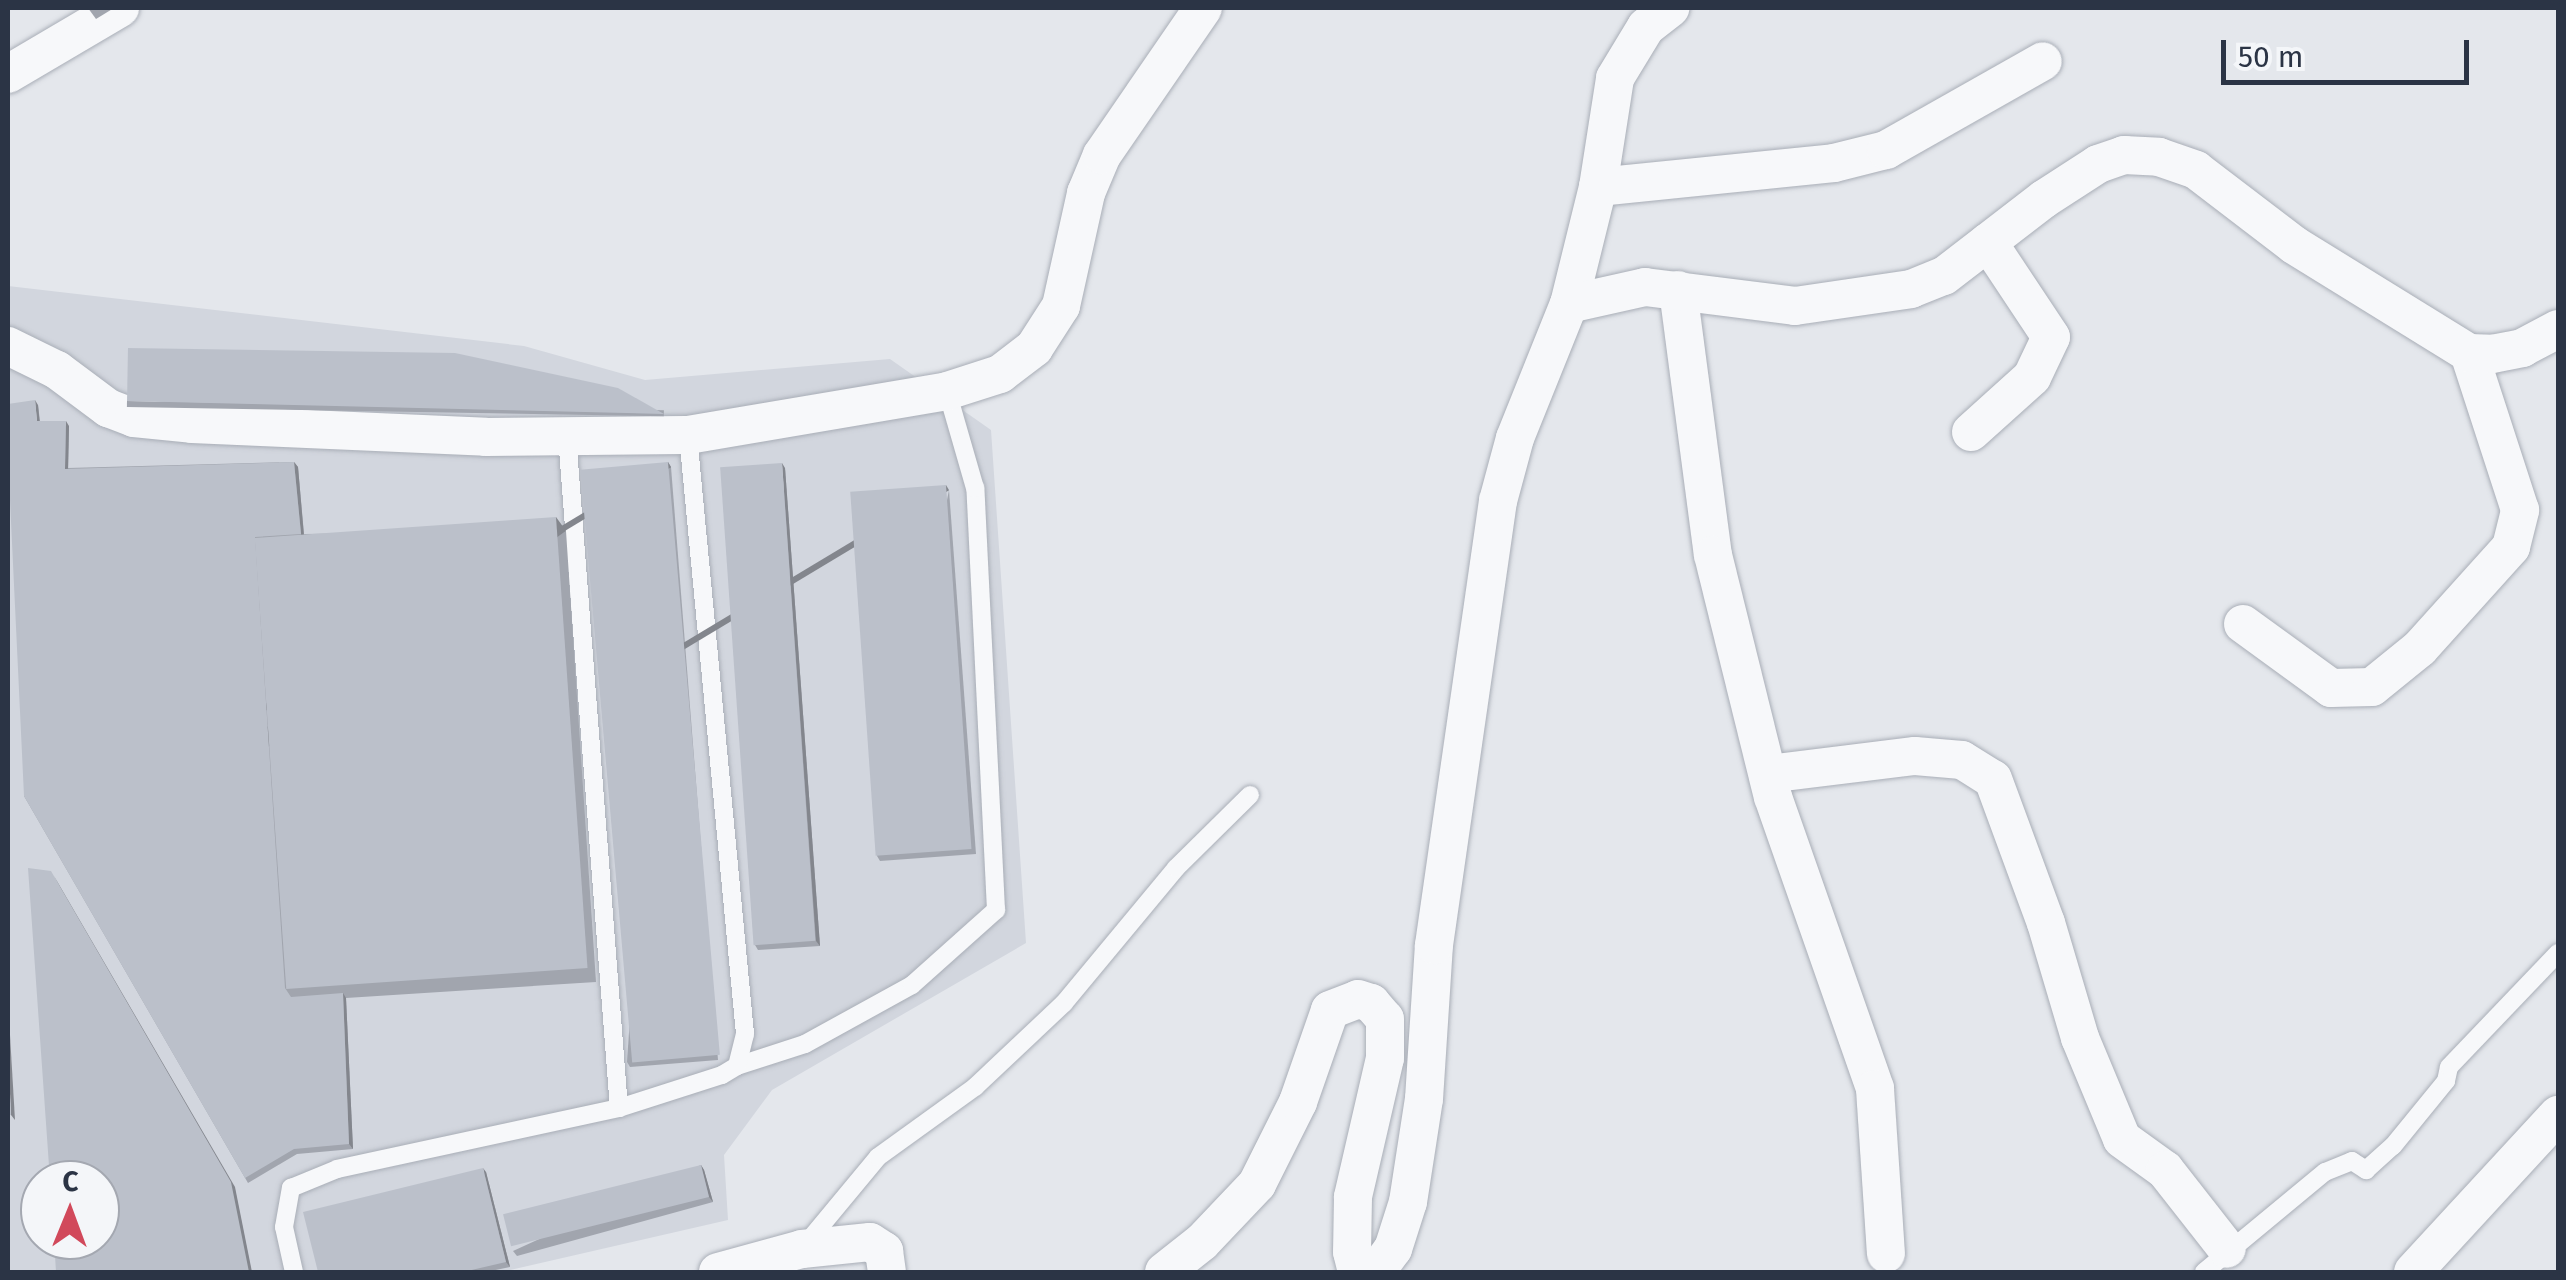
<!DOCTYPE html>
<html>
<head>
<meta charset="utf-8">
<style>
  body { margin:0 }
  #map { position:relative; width:2566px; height:1280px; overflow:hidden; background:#e4e7ec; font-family:"Fira Sans",sans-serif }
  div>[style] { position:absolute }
  .built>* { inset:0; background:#d2d6de }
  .roads { filter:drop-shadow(0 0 2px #a9aeb7) drop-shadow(0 0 2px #a9aeb7) }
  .lane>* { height:18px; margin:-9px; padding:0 9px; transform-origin:9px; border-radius:9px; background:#f7f8fa }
  .street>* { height:38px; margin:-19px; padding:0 19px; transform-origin:19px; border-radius:19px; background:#f7f8fa }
  .wall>* { inset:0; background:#a1a5ae; transform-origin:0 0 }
  .shaded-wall>* { inset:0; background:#83868d; transform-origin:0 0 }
  .building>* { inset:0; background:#bbc0ca; transform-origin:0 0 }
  span { translate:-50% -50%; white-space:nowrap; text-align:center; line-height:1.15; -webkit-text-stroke:10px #f4f6f9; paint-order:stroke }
  .frame { position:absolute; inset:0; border:10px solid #2b3445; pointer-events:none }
  .north { position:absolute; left:20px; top:1160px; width:100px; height:100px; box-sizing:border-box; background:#f4f6f9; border:2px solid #a4a8b1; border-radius:50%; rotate:1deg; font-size:28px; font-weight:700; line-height:40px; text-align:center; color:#2b3445 }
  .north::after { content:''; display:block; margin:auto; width:35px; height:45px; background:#d1495b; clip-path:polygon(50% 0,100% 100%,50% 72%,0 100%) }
  .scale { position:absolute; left:2221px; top:40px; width:248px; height:45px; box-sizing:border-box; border:5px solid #2b3445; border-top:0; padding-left:12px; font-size:30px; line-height:35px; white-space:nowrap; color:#2b3445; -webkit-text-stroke:8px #f4f6f9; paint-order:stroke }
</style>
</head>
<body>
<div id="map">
  <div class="built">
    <i style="clip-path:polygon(evenodd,8px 286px,524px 346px,645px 380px,890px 359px,991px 430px,1026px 943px,772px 1090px,724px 1155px,728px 1220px,501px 1272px,8px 1272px,8px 286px,40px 1180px,100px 1180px,100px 1240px,40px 1240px,40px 1180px)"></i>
  </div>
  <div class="roads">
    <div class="lane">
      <i style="left:567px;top:436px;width:674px;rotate:85.58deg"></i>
      <i style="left:737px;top:1066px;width:71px;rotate:-17.9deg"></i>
      <i style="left:805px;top:1044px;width:122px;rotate:-28.9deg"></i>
      <i style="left:912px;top:985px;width:113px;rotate:-41.8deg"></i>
      <i style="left:996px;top:910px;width:423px;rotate:-92.8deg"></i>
      <i style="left:975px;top:488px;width:101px;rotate:-106.1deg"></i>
      <i style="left:805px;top:1245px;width:114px;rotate:-50.3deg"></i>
      <i style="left:878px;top:1157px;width:120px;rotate:-35.8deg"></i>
      <i style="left:975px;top:1087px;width:122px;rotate:-43.3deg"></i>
      <i style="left:1064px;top:1003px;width:175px;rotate:-50.3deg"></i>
      <i style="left:1176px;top:868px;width:104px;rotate:-44.6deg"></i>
      <i style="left:294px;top:1272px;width:46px;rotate:-102.5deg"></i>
      <i style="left:284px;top:1227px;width:40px;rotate:-80deg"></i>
      <i style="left:291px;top:1188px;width:50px;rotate:-22.4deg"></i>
      <i style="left:337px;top:1169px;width:289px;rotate:-12.2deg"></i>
      <i style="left:619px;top:1108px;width:108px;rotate:-17.8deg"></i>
      <i style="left:722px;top:1075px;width:17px;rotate:-31deg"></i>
      <i style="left:737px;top:1066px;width:33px;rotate:-76deg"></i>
      <i style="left:745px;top:1034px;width:602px;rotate:-95.44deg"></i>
      <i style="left:2204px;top:1272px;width:157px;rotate:-39.6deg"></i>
      <i style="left:2325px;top:1172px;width:29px;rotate:-22deg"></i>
      <i style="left:2352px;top:1161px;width:17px;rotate:33deg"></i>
      <i style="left:2366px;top:1170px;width:36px;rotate:-42deg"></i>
      <i style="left:2393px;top:1146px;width:84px;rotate:-50.8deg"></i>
      <i style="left:2446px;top:1081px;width:14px;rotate:-78deg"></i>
      <i style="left:2449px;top:1067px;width:158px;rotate:-46.3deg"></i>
    </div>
    <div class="street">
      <i style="left:8px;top:74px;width:130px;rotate:-30.5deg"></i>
      <i style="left:1598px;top:187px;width:237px;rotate:-5.8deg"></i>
      <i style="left:1834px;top:163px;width:54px;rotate:-14deg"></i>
      <i style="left:1886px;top:150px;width:180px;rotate:-29.5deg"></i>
      <i style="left:1678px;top:290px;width:267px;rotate:82.5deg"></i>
      <i style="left:1713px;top:555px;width:249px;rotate:76.1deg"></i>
      <i style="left:1773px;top:797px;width:309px;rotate:70.7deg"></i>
      <i style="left:1875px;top:1089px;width:165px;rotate:86.2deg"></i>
      <i style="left:1569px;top:304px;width:121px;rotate:-76.1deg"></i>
      <i style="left:1598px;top:187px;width:110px;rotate:-81.1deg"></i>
      <i style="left:1615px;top:78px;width:60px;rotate:-58.7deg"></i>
      <i style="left:1646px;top:27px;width:31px;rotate:-38deg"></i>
      <i style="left:8px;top:346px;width:55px;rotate:26.1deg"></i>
      <i style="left:57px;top:370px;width:64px;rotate:36.7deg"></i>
      <i style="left:108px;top:408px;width:28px;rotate:21deg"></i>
      <i style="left:134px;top:418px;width:58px;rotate:5.9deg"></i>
      <i style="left:192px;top:424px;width:294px;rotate:2.5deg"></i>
      <i style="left:486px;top:437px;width:202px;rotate:-0.6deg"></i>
      <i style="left:688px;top:435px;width:263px;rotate:-9.6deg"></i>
      <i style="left:947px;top:391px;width:56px;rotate:-17.8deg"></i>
      <i style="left:1000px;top:374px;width:43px;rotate:-37.4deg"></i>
      <i style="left:1034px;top:348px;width:50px;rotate:-57.3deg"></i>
      <i style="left:1061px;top:306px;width:116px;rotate:-77.5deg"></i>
      <i style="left:1086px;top:193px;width:41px;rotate:-67.2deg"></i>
      <i style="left:1102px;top:155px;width:178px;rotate:-55.5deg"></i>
      <i style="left:1971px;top:432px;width:82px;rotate:-42deg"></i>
      <i style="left:2032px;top:377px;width:44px;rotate:-64.6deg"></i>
      <i style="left:2051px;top:337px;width:114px;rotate:-123.6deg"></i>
      <i style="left:2243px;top:624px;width:109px;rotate:36deg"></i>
      <i style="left:2331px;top:688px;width:41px;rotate:-1.4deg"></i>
      <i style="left:2372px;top:687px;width:62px;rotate:-39.1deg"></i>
      <i style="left:2420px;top:648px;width:136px;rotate:-48deg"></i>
      <i style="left:2511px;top:547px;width:38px;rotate:-76deg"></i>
      <i style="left:2520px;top:510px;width:165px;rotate:-108deg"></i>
      <i style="left:1768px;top:774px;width:148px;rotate:-7deg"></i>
      <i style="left:1915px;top:756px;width:47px;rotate:4.9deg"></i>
      <i style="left:1962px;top:760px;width:36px;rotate:32deg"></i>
      <i style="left:1993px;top:779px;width:153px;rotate:69.8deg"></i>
      <i style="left:2046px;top:923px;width:120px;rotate:73.5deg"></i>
      <i style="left:2080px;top:1038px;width:109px;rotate:67.4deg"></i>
      <i style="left:2122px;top:1139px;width:53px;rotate:35.8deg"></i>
      <i style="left:2165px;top:1170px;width:100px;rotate:51.9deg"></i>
      <i style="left:718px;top:1272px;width:87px;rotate:-15.3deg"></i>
      <i style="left:802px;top:1249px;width:68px;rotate:-5.9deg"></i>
      <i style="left:870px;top:1242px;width:17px;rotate:33deg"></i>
      <i style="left:884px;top:1251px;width:21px;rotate:82deg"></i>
      <i style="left:1164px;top:1272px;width:48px;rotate:-38.3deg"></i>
      <i style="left:1202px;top:1242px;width:80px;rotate:-46.5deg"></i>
      <i style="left:1257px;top:1184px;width:92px;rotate:-63.4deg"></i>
      <i style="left:1298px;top:1102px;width:97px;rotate:-70.8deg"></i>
      <i style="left:1330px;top:1010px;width:30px;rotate:-21deg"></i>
      <i style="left:1358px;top:999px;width:14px;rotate:17deg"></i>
      <i style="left:1371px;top:1003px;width:21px;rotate:49deg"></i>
      <i style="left:1385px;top:1019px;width:39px;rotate:90deg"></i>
      <i style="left:1385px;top:1058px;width:143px;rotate:103deg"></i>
      <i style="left:1353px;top:1197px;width:55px;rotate:91deg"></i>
      <i style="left:1352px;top:1252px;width:21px;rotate:76deg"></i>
      <i style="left:1376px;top:1272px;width:29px;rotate:-54deg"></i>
      <i style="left:1393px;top:1249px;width:49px;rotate:-72.3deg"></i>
      <i style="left:1408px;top:1202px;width:104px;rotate:-81.2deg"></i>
      <i style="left:1424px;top:1099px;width:154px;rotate:-86.3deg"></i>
      <i style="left:1434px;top:945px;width:449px;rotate:-81.8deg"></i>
      <i style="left:1498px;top:501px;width:65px;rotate:-74.9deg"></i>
      <i style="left:1515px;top:438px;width:144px;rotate:-68.1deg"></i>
      <i style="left:1569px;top:304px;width:78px;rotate:-12.6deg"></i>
      <i style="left:1645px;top:287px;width:151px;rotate:7.2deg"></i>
      <i style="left:1795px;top:306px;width:117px;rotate:-8.3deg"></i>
      <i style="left:1911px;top:289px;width:35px;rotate:-22deg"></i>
      <i style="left:1944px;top:276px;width:126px;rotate:-37.6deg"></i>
      <i style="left:2044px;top:199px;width:64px;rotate:-32.9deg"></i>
      <i style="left:2098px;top:164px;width:28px;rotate:-19deg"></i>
      <i style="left:2124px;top:155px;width:35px;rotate:3deg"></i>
      <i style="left:2159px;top:157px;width:39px;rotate:19deg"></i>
      <i style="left:2196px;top:170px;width:123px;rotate:37.4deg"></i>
      <i style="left:2294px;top:245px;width:206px;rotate:31.7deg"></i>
      <i style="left:2469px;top:353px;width:23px;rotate:2deg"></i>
      <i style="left:2492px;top:354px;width:31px;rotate:-11deg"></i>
      <i style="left:2522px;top:348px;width:41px;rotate:-27.8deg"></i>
      <i style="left:2413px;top:1272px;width:214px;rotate:-47.3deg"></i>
    </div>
  </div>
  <div class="wall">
    <i style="clip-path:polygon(88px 8px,114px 8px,96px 19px)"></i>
    <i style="left:127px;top:401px;width:537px;height:6px;rotate:1deg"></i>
    <i style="clip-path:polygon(38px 405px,40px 421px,69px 426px,68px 468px,294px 462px,298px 467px,304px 534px,566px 531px,596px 982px,346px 998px,353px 1149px,297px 1154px,248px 1183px,24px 796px)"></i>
    <i style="clip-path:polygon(668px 462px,671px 467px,718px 1060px,630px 1067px,627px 1062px)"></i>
    <i style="clip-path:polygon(785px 468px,820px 946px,758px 950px,755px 945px)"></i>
    <i style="clip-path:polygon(949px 490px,976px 854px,880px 861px,877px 856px)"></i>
    <i style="clip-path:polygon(701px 1165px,704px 1170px,713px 1202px,517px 1256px,513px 1251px)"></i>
    <i style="clip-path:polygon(486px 1172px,510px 1267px,486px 1272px,318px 1272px)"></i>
  </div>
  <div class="shaded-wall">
    <i style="clip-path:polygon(35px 400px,38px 405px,40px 426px,37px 421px)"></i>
    <i style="clip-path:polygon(66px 421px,69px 426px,68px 473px,65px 469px)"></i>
    <i style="clip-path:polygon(294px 462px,298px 467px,305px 548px,302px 543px)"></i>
    <i style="left:668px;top:462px;width:6px;height:595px;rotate:59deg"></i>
    <i style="clip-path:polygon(782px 463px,785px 468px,820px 946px,816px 941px)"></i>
    <i style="left:946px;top:485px;width:6px;height:365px;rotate:59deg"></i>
    <i style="left:556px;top:517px;width:17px;height:452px;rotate:54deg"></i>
    <i style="clip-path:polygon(54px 876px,235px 1187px,252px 1272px,249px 1272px)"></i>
    <i style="clip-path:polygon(343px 993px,346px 998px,353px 1149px,349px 1144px)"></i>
    <i style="clip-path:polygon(8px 1001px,15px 1120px,11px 1115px,8px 1052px)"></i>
    <i style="clip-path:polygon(701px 1165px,704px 1170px,713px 1202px,709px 1197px)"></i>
    <i style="clip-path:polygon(483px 1168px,486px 1172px,510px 1267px,506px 1262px)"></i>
  </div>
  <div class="building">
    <i style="clip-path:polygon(128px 348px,455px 353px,618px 388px,664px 414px,127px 401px)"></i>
    <i style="clip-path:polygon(35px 400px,37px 421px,66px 421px,65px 469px,294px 462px,301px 534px,255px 537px,285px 988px,291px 997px,343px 993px,349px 1144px,294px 1149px,245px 1178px,24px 796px,8px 458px,8px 404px)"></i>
    <i style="left:668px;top:462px;width:595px;height:88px;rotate:85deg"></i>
    <i style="left:782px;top:463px;width:479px;height:62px;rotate:86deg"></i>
    <i style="left:946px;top:485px;width:365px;height:96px;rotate:86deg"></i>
    <i style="left:556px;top:517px;width:452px;height:302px;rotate:86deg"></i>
    <i style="clip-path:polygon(28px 868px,51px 871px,231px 1182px,249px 1272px,56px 1272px,54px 1240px,100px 1240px,100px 1180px,50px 1180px)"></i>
    <i style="clip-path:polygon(8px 1052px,11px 1115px,8px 1115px)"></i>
    <i style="left:701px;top:1165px;width:33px;height:204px;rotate:76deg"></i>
    <i style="clip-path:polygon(483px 1168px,506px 1262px,463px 1272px,318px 1272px,303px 1212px)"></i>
  </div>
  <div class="frame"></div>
  <div class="north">С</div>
  <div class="scale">50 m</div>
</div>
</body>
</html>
